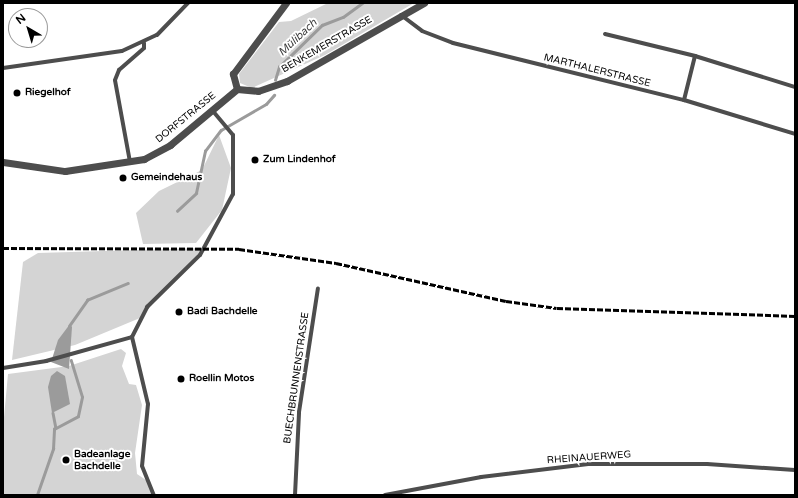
<!DOCTYPE html>
<html>
<head>
<meta charset="utf-8">
<style>
  body { margin:0 }
  #map { position:relative; width:798px; height:498px; overflow:hidden; background:#fff; font-family:"Varela Round",sans-serif }
  div>[style] { position:absolute }
  .green>* { inset:0; background:#d4d4d4 }
  .water>* { inset:0; background:#9b9b9b }
  .stream>* { height:2.5px; margin:-1.25px; padding:0 1.25px; transform-origin:1.25px; border-radius:1.25px; background:#9b9b9b }
  .minor>* { height:4px; margin:-2px; padding:0 2px; transform-origin:2px; border-radius:2px; background:#4d4d4d }
  .tertiary>* { height:7px; margin:-3.5px; padding:0 3.5px; transform-origin:3.5px; border-radius:3.5px; background:#4d4d4d }
  .rail>* { height:2.5px; margin-top:-1.25px; transform-origin:0; background:repeating-linear-gradient(90deg,#000 0 6px,transparent 0 8px) }
  .dots>* { width:11px; height:11px; translate:-50% -50%; box-sizing:border-box; border:2px solid #fff; border-radius:50% }
  span { translate:-50% -50%; white-space:nowrap; text-align:center; line-height:1.15; -webkit-text-stroke:4px #fff; paint-order:stroke }
  .street-label { font-size:10px; color:#000 }
  .poi-label { font-size:10px; color:#000; font-weight:700 }
  .left { translate:0 -50%; text-align:left }
  .water-label { font-size:11px; color:#3c3c3c; font-style:italic }
  .frame { position:absolute; inset:0; border:4px solid #000; pointer-events:none }
  .north { position:absolute; left:8px; top:8px; width:40px; height:40px; box-sizing:border-box; background:#fff; border:1px solid #999; border-radius:50%; rotate:322deg; font-size:11px; font-weight:700; line-height:16px; text-align:center; color:#000 }
  .north::after { content:''; display:block; margin:auto; width:14px; height:18px; background:#000; clip-path:polygon(50% 0,100% 100%,50% 72%,0 100%) }
</style>
</head>
<body>
<div id="map">
  <div class="green">
    <i style="clip-path:polygon(328px 3px,414px 3px,325px 55px,252px 88px,240px 83px,239px 74px,279px 22px,291px 21px)"></i>
    <i style="clip-path:polygon(219px 135px,231px 168px,222px 210px,196px 243px,143px 244px,136px 213px,159px 191px,202px 170px)"></i>
    <i style="clip-path:polygon(204px 248px,140px 318px,75px 345px,12px 360px,23px 262px,38px 253px)"></i>
    <i style="clip-path:polygon(121px 349px,126px 353px,122px 366px,129px 384px,136px 385px,142px 405px,135px 453px,137px 474px,146px 480px,154px 495px,3px 495px,3px 428px,8px 374px,69px 366px)"></i>
  </div>
  <div class="water">
    <i style="clip-path:polygon(70px 324px,72px 327px,69px 369px,51px 362px,58px 340px)"></i>
    <i style="clip-path:polygon(57px 371px,65px 376px,70px 404px,52px 413px,48px 387px,51px 376px)"></i>
  </div>
  <div class="stream">
    <i style="left:275px;top:80px;width:14px;rotate:-73deg"></i>
    <i style="left:279px;top:67px;width:60px;rotate:-44.3deg"></i>
    <i style="left:322px;top:25px;width:22px;rotate:-21deg"></i>
    <i style="left:343px;top:17px;width:24px;rotate:-36deg"></i>
    <i style="left:177px;top:211px;width:26px;rotate:-43deg"></i>
    <i style="left:196px;top:193px;width:43px;rotate:-77.9deg"></i>
    <i style="left:205px;top:151px;width:26px;rotate:-53deg"></i>
    <i style="left:221px;top:130px;width:52px;rotate:-30deg"></i>
    <i style="left:266px;top:104px;width:12px;rotate:-48deg"></i>
    <i style="left:69px;top:326px;width:32px;rotate:-55deg"></i>
    <i style="left:87px;top:300px;width:44px;rotate:-22.5deg"></i>
    <i style="left:53px;top:413px;width:15px;rotate:79deg"></i>
    <i style="left:37px;top:495px;width:49px;rotate:-70.8deg"></i>
    <i style="left:53px;top:449px;width:20px;rotate:-87deg"></i>
    <i style="left:54px;top:429px;width:27px;rotate:-28deg"></i>
    <i style="left:78px;top:416px;width:19px;rotate:-78deg"></i>
    <i style="left:82px;top:397px;width:38px;rotate:-107deg"></i>
  </div>
  <div class="minor">
    <i style="left:401px;top:15px;width:26px;rotate:37deg"></i>
    <i style="left:422px;top:31px;width:33px;rotate:21deg"></i>
    <i style="left:453px;top:43px;width:238px;rotate:13.9deg"></i>
    <i style="left:684px;top:100px;width:116px;rotate:17deg"></i>
    <i style="left:605px;top:34px;width:93px;rotate:13.7deg"></i>
    <i style="left:695px;top:56px;width:105px;rotate:17.2deg"></i>
    <i style="left:3px;top:68px;width:120px;rotate:-8.1deg"></i>
    <i style="left:122px;top:51px;width:38px;rotate:-25deg"></i>
    <i style="left:157px;top:35px;width:45px;rotate:-45.9deg"></i>
    <i style="left:684px;top:100px;width:45px;rotate:-76deg"></i>
    <i style="left:130px;top:162px;width:83px;rotate:-100.4deg"></i>
    <i style="left:115px;top:80px;width:11px;rotate:-68deg"></i>
    <i style="left:119px;top:70px;width:33px;rotate:-41deg"></i>
    <i style="left:144px;top:48px;width:5px;rotate:-90deg"></i>
    <i style="left:132px;top:337px;width:34px;rotate:-63deg"></i>
    <i style="left:147px;top:307px;width:74px;rotate:-44.5deg"></i>
    <i style="left:200px;top:255px;width:69px;rotate:-61.6deg"></i>
    <i style="left:233px;top:194px;width:59px;rotate:-90deg"></i>
    <i style="left:233px;top:135px;width:33px;rotate:-130deg"></i>
    <i style="left:132px;top:337px;width:69px;rotate:76.6deg"></i>
    <i style="left:148px;top:404px;width:62px;rotate:95.5deg"></i>
    <i style="left:142px;top:466px;width:31px;rotate:68deg"></i>
    <i style="left:3px;top:368px;width:44px;rotate:-9.2deg"></i>
    <i style="left:46px;top:361px;width:89px;rotate:-15.6deg"></i>
    <i style="left:295px;top:495px;width:83px;rotate:-87.2deg"></i>
    <i style="left:299px;top:412px;width:125px;rotate:-81.3deg"></i>
    <i style="left:385px;top:495px;width:98px;rotate:-10.6deg"></i>
    <i style="left:481px;top:477px;width:108px;rotate:-6.9deg"></i>
    <i style="left:588px;top:464px;width:119px"></i>
    <i style="left:707px;top:464px;width:88px;rotate:3.9deg"></i>
  </div>
  <div class="tertiary">
    <i style="left:237px;top:89px;width:21px;rotate:5deg"></i>
    <i style="left:258px;top:91px;width:31px;rotate:-19deg"></i>
    <i style="left:287px;top:81px;width:158px;rotate:-29.7deg"></i>
    <i style="left:237px;top:89px;width:16px;rotate:-105deg"></i>
    <i style="left:233px;top:74px;width:89px;rotate:-53.3deg"></i>
    <i style="left:3px;top:162px;width:63px;rotate:8.3deg"></i>
    <i style="left:65px;top:171px;width:80px;rotate:-8.6deg"></i>
    <i style="left:144px;top:159px;width:30px;rotate:-28deg"></i>
    <i style="left:170px;top:145px;width:87px;rotate:-39.9deg"></i>
  </div>
  <div class="rail">
    <i style="left:3px;top:248px;width:236px;rotate:0.2deg"></i>
    <i style="left:239px;top:249px;width:98px;rotate:8.2deg"></i>
    <i style="left:336px;top:263px;width:174px;rotate:12.6deg"></i>
    <i style="left:506px;top:301px;width:51px;rotate:7.8deg"></i>
    <i style="left:557px;top:308px;width:238px;rotate:1.9deg"></i>
  </div>
  <div class="dots">
    <i style="left:17px;top:93px;background:#000"></i>
    <i style="left:255px;top:160px;background:#000"></i>
    <i style="left:123px;top:178px;background:#000"></i>
    <i style="left:179px;top:312px;background:#000"></i>
    <i style="left:181px;top:379px;background:#000"></i>
    <i style="left:66px;top:460px;background:#000"></i>
  </div>
  <div class="street-label">
    <span style="left:327px;top:45px;rotate:-30deg">BENKEMERSTRASSE</span>
    <span style="left:597px;top:71px;rotate:14deg">MARTHALERSTRASSE</span>
    <span style="left:186px;top:118px;rotate:-39deg">DORFSTRASSE</span>
    <span style="left:297px;top:378px;rotate:-82deg">BUECHBRUNNENSTRASSE</span>
    <span style="left:589px;top:458px;rotate:-4deg">RHEINAUERWEG</span>
  </div>
  <div class="poi-label">
    <span class="left" style="left:25px;top:93px">Riegelhof</span>
    <span class="left" style="left:263px;top:160px">Zum Lindenhof</span>
    <span class="left" style="left:131px;top:178px">Gemeindehaus</span>
    <span class="left" style="left:187px;top:312px">Badi Bachdelle</span>
    <span class="left" style="left:189px;top:379px">Roellin Motos</span>
    <span class="left" style="left:74px;top:460px">Badeanlage<br>Bachdelle</span>
  </div>
  <div class="water-label">
    <span style="left:298px;top:38px;rotate:-43deg">Mülibach</span>
  </div>
  <div class="frame"></div>
  <div class="north">N</div>
</div>
</body>
</html>
